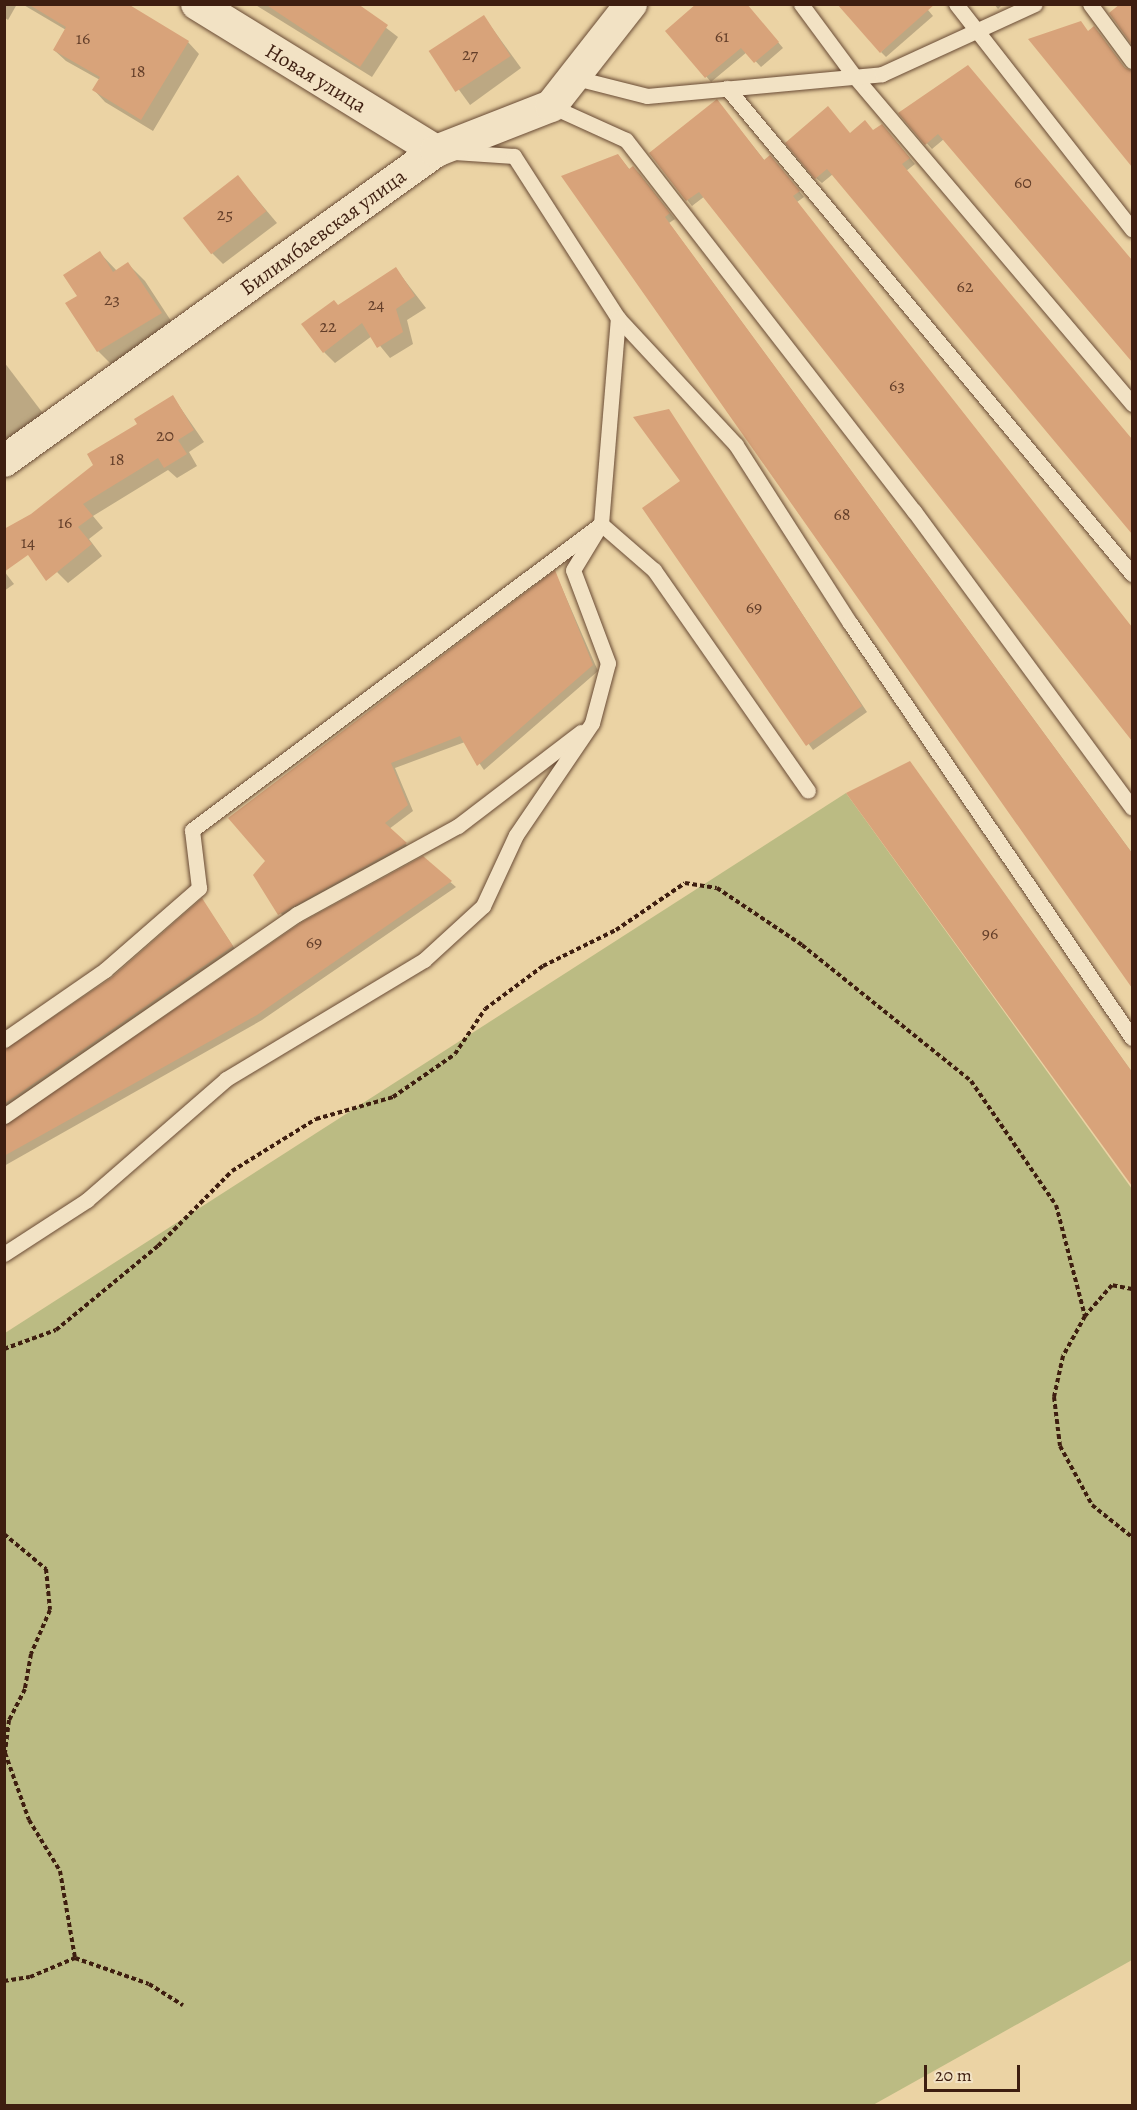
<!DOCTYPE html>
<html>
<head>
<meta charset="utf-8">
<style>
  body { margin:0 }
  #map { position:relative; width:1137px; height:2110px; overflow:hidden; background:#ebd3a4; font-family:Alegreya,serif }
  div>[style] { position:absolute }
  .green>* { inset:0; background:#bbbb83 }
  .shadow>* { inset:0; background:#0003; transform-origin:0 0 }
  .building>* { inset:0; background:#d8a37a; transform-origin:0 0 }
  .path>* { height:4px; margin-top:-2px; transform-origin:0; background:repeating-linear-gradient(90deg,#3e1e10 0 4.5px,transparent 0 7.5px) }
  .roads { filter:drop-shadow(0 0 2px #694b35) drop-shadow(0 0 2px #694b35) }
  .service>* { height:15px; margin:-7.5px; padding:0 7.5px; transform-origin:7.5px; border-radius:7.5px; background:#f2e2c4 }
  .minor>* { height:32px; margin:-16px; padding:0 16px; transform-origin:16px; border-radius:16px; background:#f2e2c4 }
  span { translate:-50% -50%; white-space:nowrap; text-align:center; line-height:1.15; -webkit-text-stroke:5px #f2e2c4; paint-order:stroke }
  .number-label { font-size:18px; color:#643f2a }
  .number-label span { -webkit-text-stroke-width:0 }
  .street-label { font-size:21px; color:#3e1e10 }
  .frame { position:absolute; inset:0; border:6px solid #3e1e10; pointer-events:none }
  .scale { position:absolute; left:924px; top:2065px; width:96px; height:27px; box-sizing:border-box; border:3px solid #3e1e10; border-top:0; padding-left:8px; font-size:18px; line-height:21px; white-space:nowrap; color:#3e1e10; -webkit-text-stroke:4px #f2e2c4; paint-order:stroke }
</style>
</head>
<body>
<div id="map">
  <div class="green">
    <i style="clip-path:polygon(846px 793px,1132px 1189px,1132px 1960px,873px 2105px,5px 2105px,5px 1333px)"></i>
  </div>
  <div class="shadow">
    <i style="clip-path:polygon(4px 4px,17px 4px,8px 20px,4px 17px)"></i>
    <i style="clip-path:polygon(22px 4px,125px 4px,188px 42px,199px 54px,153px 131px,105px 102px,94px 90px,100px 80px,66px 61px,54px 50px,66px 30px)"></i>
    <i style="clip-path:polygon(254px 4px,355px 4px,398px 37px,372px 77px)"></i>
    <i style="clip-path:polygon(746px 4px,783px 48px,761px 67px,747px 52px,711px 82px,667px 31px)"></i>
    <i style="clip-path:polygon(923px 4px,933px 16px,886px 57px,881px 52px)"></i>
    <i style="clip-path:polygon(994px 4px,1003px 4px,998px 9px)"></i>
    <i style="clip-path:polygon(1122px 4px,1132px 4px,1132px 43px,1111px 14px)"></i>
    <i style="left:484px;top:17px;width:63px;height:63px;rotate:54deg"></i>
    <i style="clip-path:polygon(1089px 32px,1099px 33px,1126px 69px,1132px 72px,1132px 165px,1031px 40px)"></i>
    <i style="clip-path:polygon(973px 73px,1132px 261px,1132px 360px,944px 139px,932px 149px,900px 113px)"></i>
    <i style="clip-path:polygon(722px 107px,765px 161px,775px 162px,804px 197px,797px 202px,1132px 628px,1132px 739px,705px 196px,692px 206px,651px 154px)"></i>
    <i style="clip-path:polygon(874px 131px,887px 131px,915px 164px,906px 171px,1132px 440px,1132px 531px,833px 174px,822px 183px,816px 178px,851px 134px)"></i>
    <i style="clip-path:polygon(618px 155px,630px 170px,633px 168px,639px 173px,675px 219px,669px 223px,1132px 853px,1132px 985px,564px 176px)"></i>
    <i style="clip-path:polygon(238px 177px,277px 223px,223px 264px,212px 253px)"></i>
    <i style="clip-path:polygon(100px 253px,117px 271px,128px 264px,145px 281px,177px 330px,115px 368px,98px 351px,79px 296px)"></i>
    <i style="clip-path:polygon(396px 269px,426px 308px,407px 320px,413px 344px,390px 358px,372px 336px,335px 363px,324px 352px,338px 306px)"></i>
    <i style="clip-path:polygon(4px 362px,45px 416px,4px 442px)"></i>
    <i style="clip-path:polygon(173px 397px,204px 442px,189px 452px,197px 466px,177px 478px,168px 470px,93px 516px,103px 528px,89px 539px,102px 556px,68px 583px,57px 572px,95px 465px)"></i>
    <i style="clip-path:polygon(668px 411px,867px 712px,813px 750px,644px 509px,682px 481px)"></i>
    <i style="clip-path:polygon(4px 571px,14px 584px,4px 591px)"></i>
    <i style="clip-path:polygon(555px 572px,598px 671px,484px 770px,465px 742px,395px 768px,413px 811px,389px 829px,411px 849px,285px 919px,254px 875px)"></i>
    <i style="clip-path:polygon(910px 762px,1132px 1072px,1132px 1184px,848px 794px)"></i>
    <i style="clip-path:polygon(423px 858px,456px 887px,262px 1020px,4px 1166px,4px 1125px,10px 1126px)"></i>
    <i style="clip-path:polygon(202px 900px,237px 952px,4px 1113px,4px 1050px,112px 979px)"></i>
  </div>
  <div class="building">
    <i style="clip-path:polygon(28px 4px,128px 4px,189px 41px,141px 120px,92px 90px,100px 77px,53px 50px,66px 27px)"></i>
    <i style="clip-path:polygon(265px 4px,358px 4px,388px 25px,360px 67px)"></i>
    <i style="clip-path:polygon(696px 4px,747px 4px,779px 42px,754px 63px,741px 48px,705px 78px,665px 31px)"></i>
    <i style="clip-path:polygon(837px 4px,935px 4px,880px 53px)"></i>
    <i style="clip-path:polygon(1120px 4px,1132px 4px,1132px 45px,1109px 13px)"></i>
    <i style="left:484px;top:15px;width:49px;height:66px;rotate:57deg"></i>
    <i style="clip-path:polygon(1081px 21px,1088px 31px,1094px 26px,1124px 67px,1132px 71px,1132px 167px,1028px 39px)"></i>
    <i style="clip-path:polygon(968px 65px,1132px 260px,1132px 362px,938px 134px,925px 145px,898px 113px)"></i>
    <i style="clip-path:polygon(717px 99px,764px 160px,770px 155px,800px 191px,793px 196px,1132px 627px,1132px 741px,699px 192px,686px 201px,649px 153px)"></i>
    <i style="clip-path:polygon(828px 106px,850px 133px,865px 120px,873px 130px,882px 124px,910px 158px,902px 164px,1132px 439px,1132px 534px,827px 169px,815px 179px,785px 143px)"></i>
    <i style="clip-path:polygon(618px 154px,629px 169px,633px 166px,670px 213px,665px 217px,1132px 853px,1132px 988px,561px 176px)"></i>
    <i style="left:238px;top:175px;width:46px;height:70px;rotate:52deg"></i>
    <i style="clip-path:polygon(100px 251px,113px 272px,128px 262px,162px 313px,97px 352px,65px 303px,77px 296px,63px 275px)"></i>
    <i style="clip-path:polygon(396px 267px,415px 296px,396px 309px,403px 332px,377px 348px,362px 323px,323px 353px,301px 324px,334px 300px,338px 305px)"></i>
    <i style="clip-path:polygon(173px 395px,194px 430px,178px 440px,187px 454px,164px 468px,158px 458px,83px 504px,93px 516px,78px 527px,92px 544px,46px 581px,28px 555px,4px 572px,4px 529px,31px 514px,93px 465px,87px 454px,137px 424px,134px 419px)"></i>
    <i style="clip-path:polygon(669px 409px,862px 706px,806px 746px,642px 508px,680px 481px,633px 417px)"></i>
    <i style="clip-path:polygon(555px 570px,593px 665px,477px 766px,460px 736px,391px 763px,408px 805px,385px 823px,407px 843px,278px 915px,253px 875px,265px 861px,228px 818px)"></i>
    <i style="clip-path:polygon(910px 761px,1132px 1072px,1132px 1186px,846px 793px)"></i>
    <i style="clip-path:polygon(423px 856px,452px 881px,257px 1015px,4px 1156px,4px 1126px,302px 922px)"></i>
    <i style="clip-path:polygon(202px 898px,233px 946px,4px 1104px,4px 1050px,111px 978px)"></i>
  </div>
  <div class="path">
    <i style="left:1132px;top:1289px;width:20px;rotate:-169deg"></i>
    <i style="left:1112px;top:1285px;width:41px;rotate:131.1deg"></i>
    <i style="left:1085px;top:1316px;width:46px;rotate:118.8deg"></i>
    <i style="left:1063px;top:1356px;width:42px;rotate:102.4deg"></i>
    <i style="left:1054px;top:1397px;width:49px;rotate:83deg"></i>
    <i style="left:1060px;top:1446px;width:67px;rotate:61.5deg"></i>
    <i style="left:1092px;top:1505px;width:51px;rotate:38.7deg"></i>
    <i style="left:4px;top:1349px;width:55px;rotate:-20.1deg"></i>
    <i style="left:56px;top:1330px;width:132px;rotate:-39.5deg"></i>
    <i style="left:158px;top:1246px;width:105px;rotate:-45.4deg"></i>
    <i style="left:232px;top:1171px;width:99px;rotate:-31.8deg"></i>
    <i style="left:316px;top:1119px;width:80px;rotate:-15.9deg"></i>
    <i style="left:393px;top:1097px;width:75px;rotate:-34.7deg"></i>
    <i style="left:455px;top:1054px;width:54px;rotate:-56.3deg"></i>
    <i style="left:485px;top:1009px;width:72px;rotate:-36.6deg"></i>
    <i style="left:543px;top:966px;width:81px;rotate:-26.3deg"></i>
    <i style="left:616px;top:930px;width:83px;rotate:-34.3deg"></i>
    <i style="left:685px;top:883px;width:32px;rotate:9deg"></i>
    <i style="left:717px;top:888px;width:102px;rotate:33.8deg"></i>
    <i style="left:802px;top:945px;width:217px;rotate:38.8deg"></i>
    <i style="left:971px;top:1081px;width:150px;rotate:55.6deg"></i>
    <i style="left:1056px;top:1205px;width:115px;rotate:75.4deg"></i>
    <i style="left:4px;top:1534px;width:55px;rotate:39.8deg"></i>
    <i style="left:46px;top:1569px;width:41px;rotate:84.4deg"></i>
    <i style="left:50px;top:1610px;width:48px;rotate:113.4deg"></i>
    <i style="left:31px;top:1654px;width:36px;rotate:100deg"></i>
    <i style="left:25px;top:1689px;width:35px;rotate:117deg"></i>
    <i style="left:9px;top:1720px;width:33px;rotate:97deg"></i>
    <i style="left:5px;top:1753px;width:71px;rotate:70.3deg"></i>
    <i style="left:29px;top:1820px;width:60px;rotate:58.7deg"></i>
    <i style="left:60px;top:1871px;width:88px;rotate:80.2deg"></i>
    <i style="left:4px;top:1981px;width:26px;rotate:-9deg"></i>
    <i style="left:30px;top:1977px;width:49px;rotate:-22.9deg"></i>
    <i style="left:75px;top:1958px;width:78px;rotate:19.4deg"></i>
    <i style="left:149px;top:1984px;width:40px;rotate:32deg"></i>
  </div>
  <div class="roads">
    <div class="service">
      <i style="left:801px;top:4px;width:91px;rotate:53.5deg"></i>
      <i style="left:855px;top:77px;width:429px;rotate:49.7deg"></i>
      <i style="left:956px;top:4px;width:286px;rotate:52deg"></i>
      <i style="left:1090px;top:4px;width:71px;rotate:53.6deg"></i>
      <i style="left:572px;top:77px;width:77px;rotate:14.2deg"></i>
      <i style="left:647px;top:96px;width:236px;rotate:-5.3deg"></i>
      <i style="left:882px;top:74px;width:168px;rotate:-24.6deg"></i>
      <i style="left:727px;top:88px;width:633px;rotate:50.19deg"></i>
      <i style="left:551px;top:106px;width:82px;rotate:24.4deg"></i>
      <i style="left:626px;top:140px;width:470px;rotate:52.2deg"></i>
      <i style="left:914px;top:511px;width:368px;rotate:53.7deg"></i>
      <i style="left:454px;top:152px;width:60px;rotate:3.8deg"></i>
      <i style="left:514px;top:156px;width:193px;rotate:57.3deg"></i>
      <i style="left:618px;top:318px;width:173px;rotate:47.1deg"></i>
      <i style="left:736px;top:445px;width:211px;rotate:57.4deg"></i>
      <i style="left:850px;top:623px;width:502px;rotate:55.8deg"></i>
      <i style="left:4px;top:1040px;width:123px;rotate:-34.7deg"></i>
      <i style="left:105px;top:970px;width:125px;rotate:-41.1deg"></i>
      <i style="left:199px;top:888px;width:58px;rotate:-96.9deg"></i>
      <i style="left:192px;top:830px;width:511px;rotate:-36.8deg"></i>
      <i style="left:601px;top:524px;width:70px;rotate:41deg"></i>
      <i style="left:654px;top:570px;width:269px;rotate:55.1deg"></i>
      <i style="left:4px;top:1116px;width:356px;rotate:-34.6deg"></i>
      <i style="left:297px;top:914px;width:183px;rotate:-28.7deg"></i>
      <i style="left:458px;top:826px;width:155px;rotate:-37.4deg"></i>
      <i style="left:4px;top:1254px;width:99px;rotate:-33deg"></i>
      <i style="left:87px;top:1200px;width:184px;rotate:-41deg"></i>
      <i style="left:226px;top:1079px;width:231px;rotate:-31deg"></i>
      <i style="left:424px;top:960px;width:80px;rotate:-42.5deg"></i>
      <i style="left:483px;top:906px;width:78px;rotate:-65.1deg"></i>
      <i style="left:516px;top:835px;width:135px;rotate:-55.8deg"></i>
      <i style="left:592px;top:723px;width:62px;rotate:-75.1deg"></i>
      <i style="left:608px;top:663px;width:99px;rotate:-110.6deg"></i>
      <i style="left:573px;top:570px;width:54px;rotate:-58.7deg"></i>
      <i style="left:601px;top:524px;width:207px;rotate:-85.3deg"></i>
    </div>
    <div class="minor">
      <i style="left:197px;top:4px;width:281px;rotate:31.6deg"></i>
      <i style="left:4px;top:461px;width:532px;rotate:-35.66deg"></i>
      <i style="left:436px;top:151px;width:123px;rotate:-21.4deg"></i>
      <i style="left:551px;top:106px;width:130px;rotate:-51.9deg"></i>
    </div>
  </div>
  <div class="number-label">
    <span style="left:722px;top:36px">61</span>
    <span style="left:83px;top:38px">16</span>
    <span style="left:470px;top:54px">27</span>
    <span style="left:138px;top:71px">18</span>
    <span style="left:1023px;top:182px">60</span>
    <span style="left:225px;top:214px">25</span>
    <span style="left:965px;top:286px">62</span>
    <span style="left:112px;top:299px">23</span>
    <span style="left:376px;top:304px">24</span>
    <span style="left:328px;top:326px">22</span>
    <span style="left:897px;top:385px">63</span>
    <span style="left:165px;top:435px">20</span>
    <span style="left:117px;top:459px">18</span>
    <span style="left:842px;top:514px">68</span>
    <span style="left:65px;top:522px">16</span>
    <span style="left:28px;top:542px">14</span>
    <span style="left:754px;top:607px">69</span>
    <span style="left:990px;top:933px">96</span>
    <span style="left:314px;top:942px">69</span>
  </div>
  <div class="street-label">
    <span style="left:316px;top:78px;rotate:31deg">Новая улица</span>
    <span style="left:323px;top:232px;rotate:-36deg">Билимбаевская улица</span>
  </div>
  <div class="frame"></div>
  <div class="scale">20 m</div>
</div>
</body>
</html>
